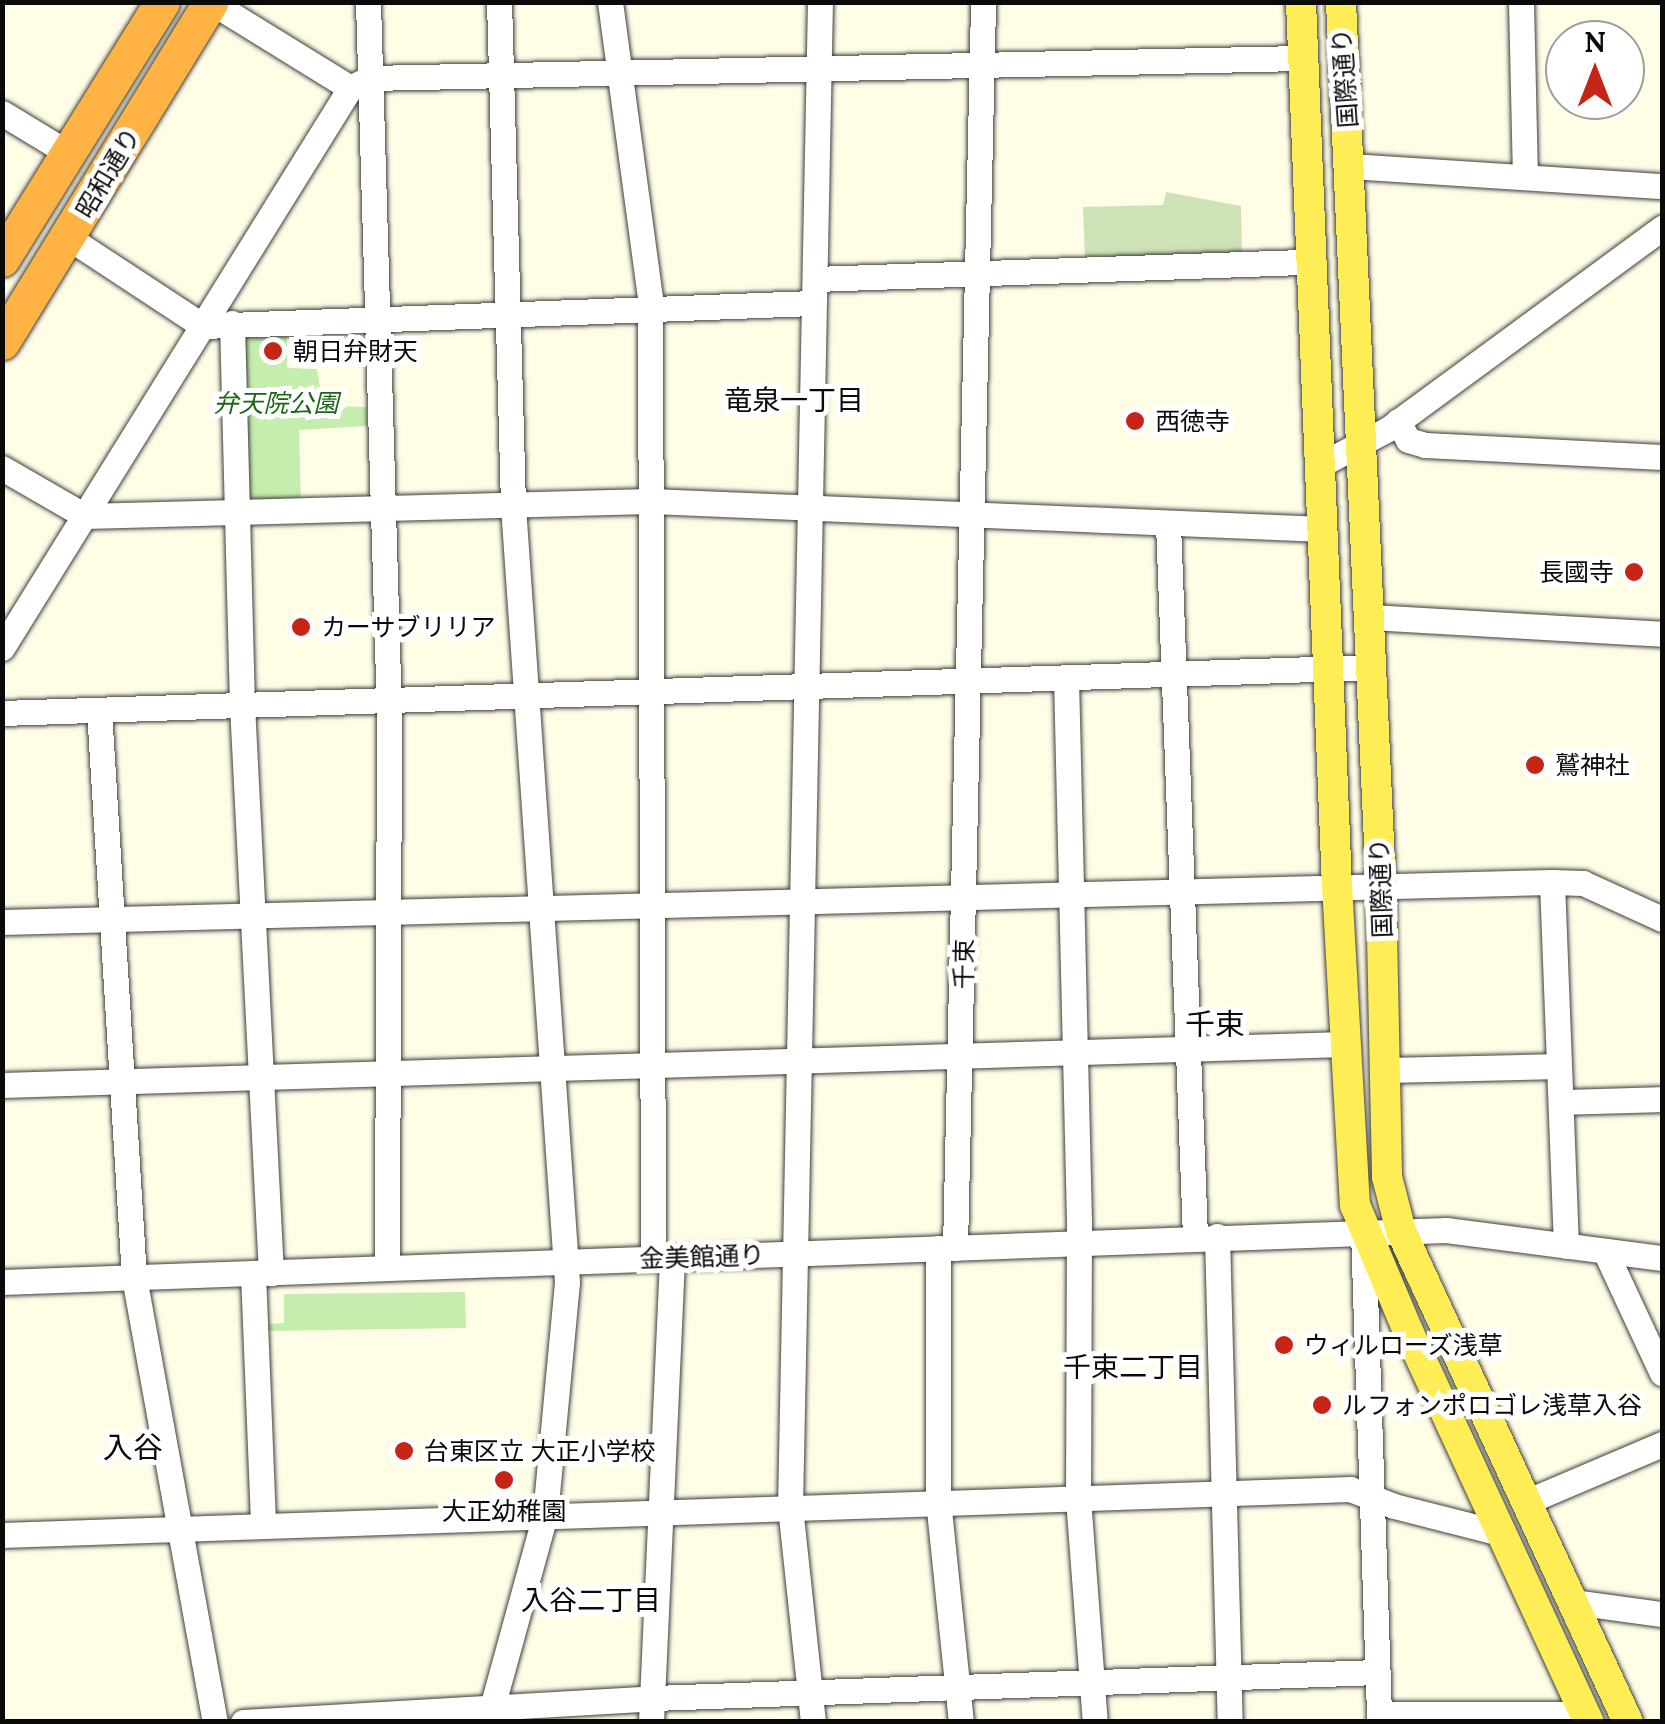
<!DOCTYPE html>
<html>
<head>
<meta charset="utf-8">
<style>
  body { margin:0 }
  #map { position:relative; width:1665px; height:1724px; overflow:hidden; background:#fffde6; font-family:Lora,"Noto Sans JP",serif }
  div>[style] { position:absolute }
  .green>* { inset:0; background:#c5edad }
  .cemetery>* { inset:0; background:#cee2b7 }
  .roads { filter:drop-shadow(0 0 2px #3d3d3d) drop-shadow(0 0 2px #3d3d3d) }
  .minor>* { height:25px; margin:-12.5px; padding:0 12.5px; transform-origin:12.5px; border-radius:12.5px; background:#fff }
  .major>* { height:30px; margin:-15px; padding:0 15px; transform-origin:15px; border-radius:15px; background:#ffed56 }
  .highway>* { height:35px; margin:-17.5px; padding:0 17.5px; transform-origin:17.5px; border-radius:17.5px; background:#ffb344 }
  .dots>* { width:28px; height:28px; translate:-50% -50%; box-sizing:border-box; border:5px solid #fff; border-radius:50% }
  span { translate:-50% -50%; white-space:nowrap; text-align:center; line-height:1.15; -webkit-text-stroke:10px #fff; paint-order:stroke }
  .street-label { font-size:25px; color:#0a0a0a }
  .poi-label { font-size:25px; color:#0a0a0a }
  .left { translate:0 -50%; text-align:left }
  .right { translate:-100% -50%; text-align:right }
  .park-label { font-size:25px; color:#1b6615; font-style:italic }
  .neighbourhood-label { font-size:28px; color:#0a0a0a }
  .quarter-label { font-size:30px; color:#0a0a0a }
  .frame { position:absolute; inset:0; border:5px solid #0a0a0a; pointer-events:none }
  .north { position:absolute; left:1545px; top:20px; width:100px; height:100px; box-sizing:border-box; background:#fff; border:2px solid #9d9d9d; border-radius:50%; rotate:0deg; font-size:28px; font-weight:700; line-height:40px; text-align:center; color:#0a0a0a }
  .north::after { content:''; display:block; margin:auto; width:35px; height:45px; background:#c62516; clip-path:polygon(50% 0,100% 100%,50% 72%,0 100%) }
</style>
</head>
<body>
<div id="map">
  <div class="green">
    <i style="clip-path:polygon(287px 330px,287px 368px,317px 369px,323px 406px,366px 407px,367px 426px,299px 430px,301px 505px,244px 509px,240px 331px)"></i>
    <i style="clip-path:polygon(465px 1292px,466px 1328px,267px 1331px,267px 1324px,284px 1323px,284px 1294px)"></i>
  </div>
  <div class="cemetery">
    <i style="clip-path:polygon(1166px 192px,1241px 206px,1242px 254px,1085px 261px,1083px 207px,1163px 205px)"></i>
  </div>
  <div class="roads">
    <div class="minor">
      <i style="left:211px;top:2px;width:163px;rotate:31.7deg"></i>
      <i style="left:368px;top:2px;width:710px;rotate:88.31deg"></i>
      <i style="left:389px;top:712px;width:556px;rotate:90.21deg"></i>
      <i style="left:610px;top:2px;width:299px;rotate:82.3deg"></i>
      <i style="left:650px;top:298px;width:961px;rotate:89.82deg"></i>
      <i style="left:1521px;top:2px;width:173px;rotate:88.7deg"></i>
      <i style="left:2px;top:113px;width:77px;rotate:31.2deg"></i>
      <i style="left:1351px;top:166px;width:312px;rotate:3.7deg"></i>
      <i style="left:69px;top:238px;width:160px;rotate:33.3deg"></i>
      <i style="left:203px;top:326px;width:611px;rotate:-2.16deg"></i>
      <i style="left:815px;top:279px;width:497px;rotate:-2deg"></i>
      <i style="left:232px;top:323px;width:382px;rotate:88.5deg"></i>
      <i style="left:242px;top:705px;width:569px;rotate:87.08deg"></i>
      <i style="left:1398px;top:421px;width:21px;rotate:62deg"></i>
      <i style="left:1408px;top:440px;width:18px;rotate:16deg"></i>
      <i style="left:1425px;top:445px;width:237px;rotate:2.9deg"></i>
      <i style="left:1320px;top:465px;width:77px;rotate:-27.9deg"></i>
      <i style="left:1388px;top:429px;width:340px;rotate:-36.3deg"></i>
      <i style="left:2px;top:468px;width:96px;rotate:30deg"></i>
      <i style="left:85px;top:516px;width:566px;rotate:-1.52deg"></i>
      <i style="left:651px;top:501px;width:673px;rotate:2.39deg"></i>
      <i style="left:1168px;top:524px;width:713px;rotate:87.83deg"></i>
      <i style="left:1370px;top:617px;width:292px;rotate:3.3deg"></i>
      <i style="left:2px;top:648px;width:659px;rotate:-58.14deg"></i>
      <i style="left:350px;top:88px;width:22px;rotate:-27deg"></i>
      <i style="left:370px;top:78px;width:934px;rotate:-1.23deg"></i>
      <i style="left:1066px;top:678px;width:542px;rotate:88.63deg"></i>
      <i style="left:1079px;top:1220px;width:278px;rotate:90.2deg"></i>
      <i style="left:1078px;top:1498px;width:225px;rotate:85.7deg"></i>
      <i style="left:99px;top:710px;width:568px;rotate:86.47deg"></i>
      <i style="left:134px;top:1277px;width:452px;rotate:79.7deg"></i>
      <i style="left:2px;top:713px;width:1370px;rotate:-1.92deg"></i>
      <i style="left:1552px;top:882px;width:364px;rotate:87.8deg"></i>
      <i style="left:2px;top:922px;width:1551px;rotate:-1.48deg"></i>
      <i style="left:1552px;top:882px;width:31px;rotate:2deg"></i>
      <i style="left:1583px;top:883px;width:87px;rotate:24.5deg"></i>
      <i style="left:1386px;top:1070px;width:173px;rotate:-1.3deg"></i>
      <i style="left:2px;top:1085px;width:1343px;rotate:-1.75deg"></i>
      <i style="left:1561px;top:1102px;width:101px;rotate:-1.7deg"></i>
      <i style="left:1363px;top:1232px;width:490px;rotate:88.1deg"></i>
      <i style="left:1217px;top:1236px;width:486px;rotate:88.5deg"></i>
      <i style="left:938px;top:1248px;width:252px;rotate:90deg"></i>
      <i style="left:938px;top:1500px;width:223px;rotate:84.1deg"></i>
      <i style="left:955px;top:1248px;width:1246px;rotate:-88.71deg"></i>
      <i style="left:1605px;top:1251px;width:135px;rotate:65deg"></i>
      <i style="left:253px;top:1273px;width:252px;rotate:87.7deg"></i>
      <i style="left:2px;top:1282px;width:1445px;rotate:-2.06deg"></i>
      <i style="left:1446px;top:1230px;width:218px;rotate:7.4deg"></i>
      <i style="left:1528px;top:1501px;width:146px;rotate:-23deg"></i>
      <i style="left:2px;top:1535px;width:1349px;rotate:-1.95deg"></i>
      <i style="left:1350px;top:1489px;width:47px;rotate:21.1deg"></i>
      <i style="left:1394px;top:1506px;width:109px;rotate:14.3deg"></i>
      <i style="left:1574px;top:1602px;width:89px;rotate:7.8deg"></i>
      <i style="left:1379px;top:1714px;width:207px"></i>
      <i style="left:243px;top:1722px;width:412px;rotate:-3.3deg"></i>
      <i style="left:654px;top:1698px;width:724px;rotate:-2.06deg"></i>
      <i style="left:488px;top:1722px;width:215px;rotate:-74.6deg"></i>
      <i style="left:545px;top:1515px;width:234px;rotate:-84.6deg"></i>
      <i style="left:567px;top:1282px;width:779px;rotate:-93.98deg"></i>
      <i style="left:513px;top:505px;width:503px;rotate:-91.59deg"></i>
      <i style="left:651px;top:1722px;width:464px;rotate:-87.4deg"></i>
      <i style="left:813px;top:1722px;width:215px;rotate:-96.1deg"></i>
      <i style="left:790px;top:1508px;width:1506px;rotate:-88.86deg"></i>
    </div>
    <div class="major">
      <i style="left:1301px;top:2px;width:884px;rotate:87.67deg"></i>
      <i style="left:1337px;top:885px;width:321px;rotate:86.8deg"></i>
      <i style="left:1355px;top:1205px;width:137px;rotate:67.2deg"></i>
      <i style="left:1408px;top:1331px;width:431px;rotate:65.2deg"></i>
      <i style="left:1341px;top:2px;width:886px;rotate:87.41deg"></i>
      <i style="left:1381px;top:887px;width:290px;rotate:88.8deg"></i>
      <i style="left:1387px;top:1177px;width:56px;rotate:75.5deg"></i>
      <i style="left:1401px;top:1231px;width:541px;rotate:65.19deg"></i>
    </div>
    <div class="highway">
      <i style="left:2px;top:259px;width:303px;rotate:-58.1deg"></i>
      <i style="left:2px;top:342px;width:399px;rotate:-58.5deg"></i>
    </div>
  </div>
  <div class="dots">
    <i style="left:273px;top:351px;background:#c62516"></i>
    <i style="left:1135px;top:421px;background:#c62516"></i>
    <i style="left:1634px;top:572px;background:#c62516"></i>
    <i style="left:301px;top:627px;background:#c62516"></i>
    <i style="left:1535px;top:765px;background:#c62516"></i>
    <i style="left:1284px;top:1345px;background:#c62516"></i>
    <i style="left:1322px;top:1405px;background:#c62516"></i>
    <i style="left:404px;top:1451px;background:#c62516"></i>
    <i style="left:504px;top:1480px;background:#c62516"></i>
  </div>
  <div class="street-label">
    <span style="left:1345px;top:78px;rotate:-94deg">国際通り</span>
    <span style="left:108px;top:173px;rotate:-59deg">昭和通り</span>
    <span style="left:1381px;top:888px;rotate:-92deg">国際通り</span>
    <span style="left:964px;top:964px;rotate:-89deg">千束</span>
    <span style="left:702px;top:1257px;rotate:-2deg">金美館通り</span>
  </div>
  <div class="poi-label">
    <span class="left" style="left:293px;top:351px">朝日弁財天</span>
    <span class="left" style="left:1155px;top:421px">西徳寺</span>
    <span class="right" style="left:1614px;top:572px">長國寺</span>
    <span class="left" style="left:321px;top:627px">カーサブリリア</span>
    <span class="left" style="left:1555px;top:765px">鷲神社</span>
    <span class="left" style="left:1304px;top:1345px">ウィルローズ浅草</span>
    <span class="left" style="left:1342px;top:1405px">ルフォンポロゴレ浅草入谷</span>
    <span class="left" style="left:424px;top:1451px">台東区立 大正小学校</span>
    <span style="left:504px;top:1511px">大正幼稚園</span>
  </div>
  <div class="park-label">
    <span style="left:276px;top:403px">弁天院公園</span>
  </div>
  <div class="neighbourhood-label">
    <span style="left:794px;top:400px">竜泉一丁目</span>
    <span style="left:1133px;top:1367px">千束二丁目</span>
    <span style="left:591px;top:1600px">入谷二丁目</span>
  </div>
  <div class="quarter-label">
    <span style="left:1215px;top:1024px">千束</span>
    <span style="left:133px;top:1447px">入谷</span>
  </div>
  <div class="frame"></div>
  <div class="north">N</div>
</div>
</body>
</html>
